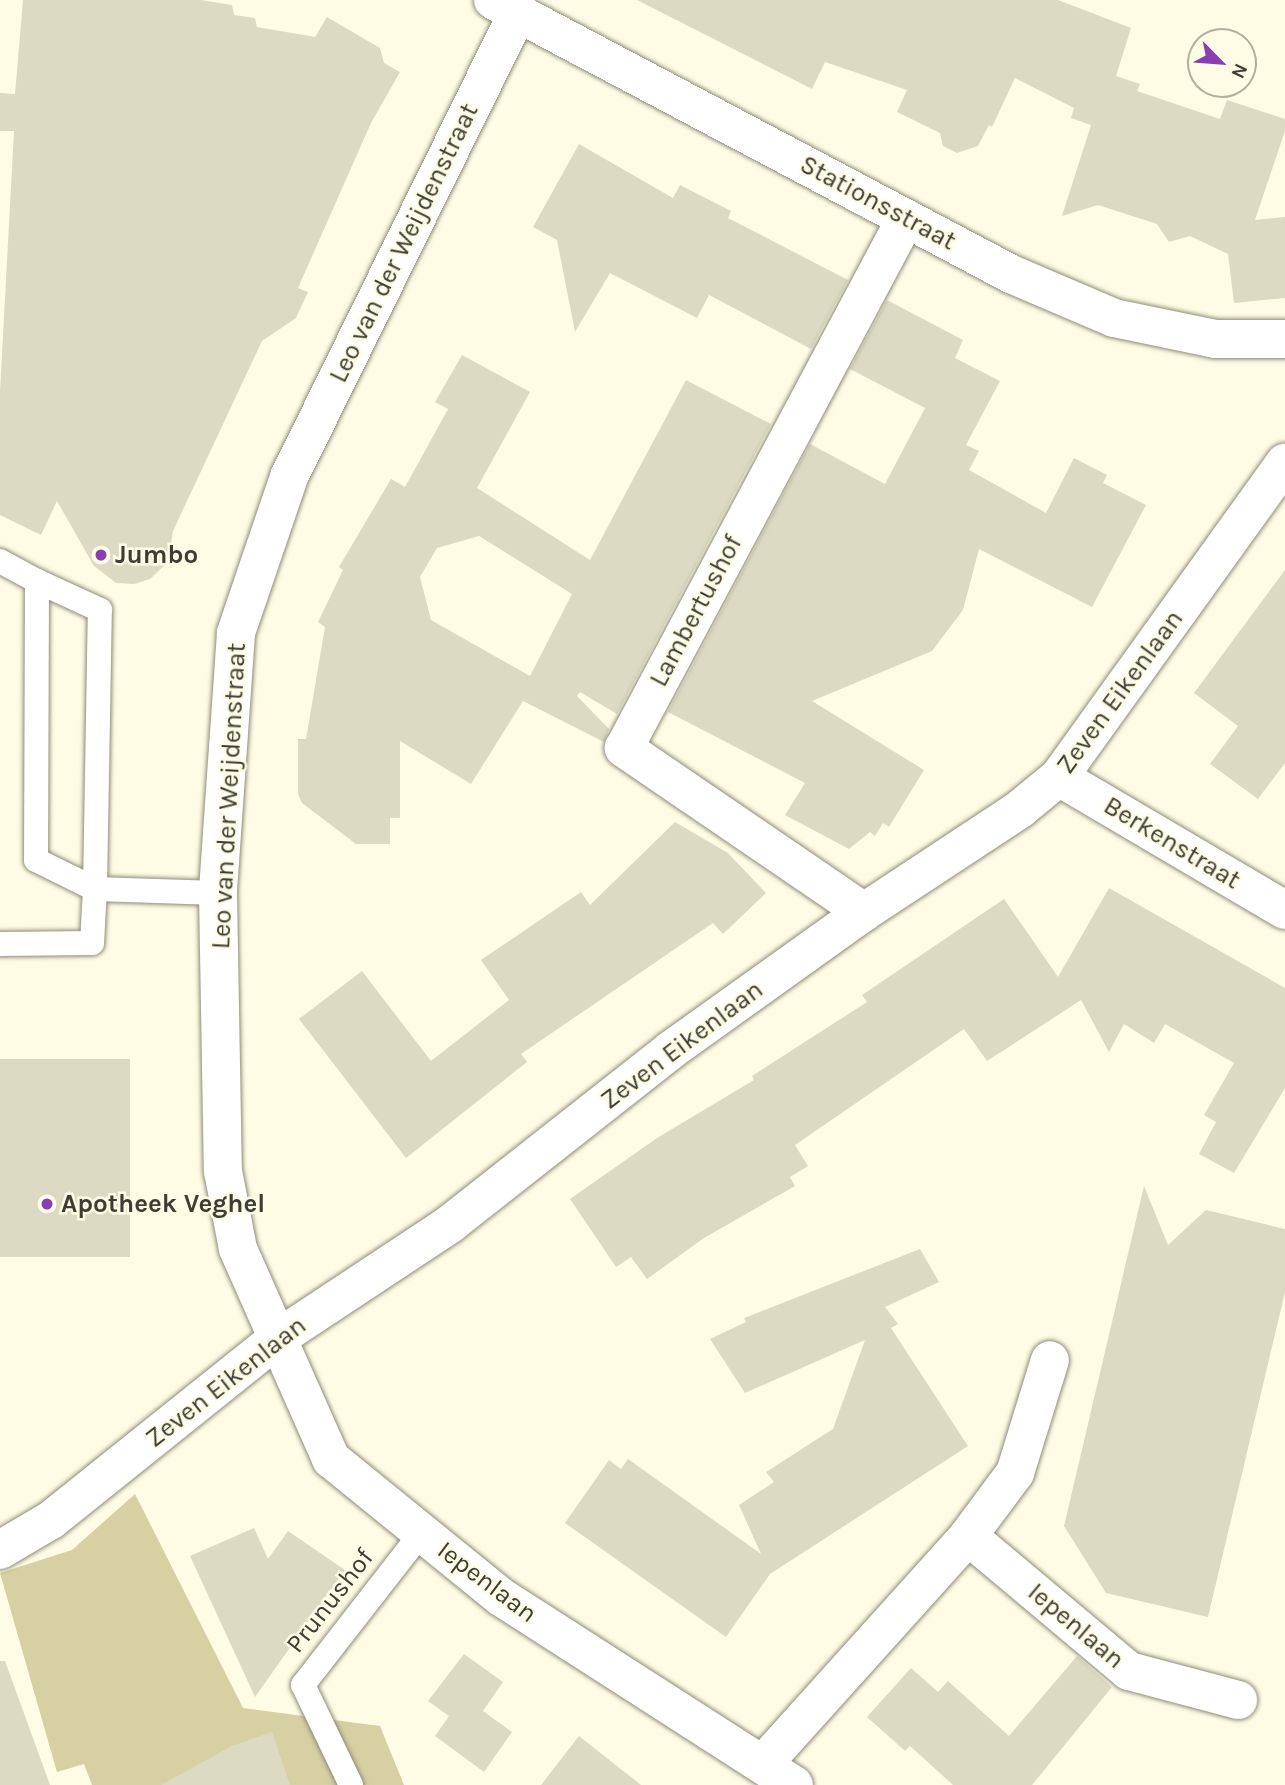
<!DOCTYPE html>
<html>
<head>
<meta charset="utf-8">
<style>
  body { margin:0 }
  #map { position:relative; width:1285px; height:1785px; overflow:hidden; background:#fefce5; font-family:Karla,sans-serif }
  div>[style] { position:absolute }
  .green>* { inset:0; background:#d6d0a3 }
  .building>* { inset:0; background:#dddac4; transform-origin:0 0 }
  .roads { filter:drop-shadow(0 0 2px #8f8c78) drop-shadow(0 0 2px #8f8c78) }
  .service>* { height:24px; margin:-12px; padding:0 12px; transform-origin:12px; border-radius:12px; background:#fff }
  .minor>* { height:38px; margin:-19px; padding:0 19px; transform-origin:19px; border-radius:19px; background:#fff }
  .dots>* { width:19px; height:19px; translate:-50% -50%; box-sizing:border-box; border:4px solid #fefce5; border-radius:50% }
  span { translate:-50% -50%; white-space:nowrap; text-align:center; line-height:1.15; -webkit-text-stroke:5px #fefce5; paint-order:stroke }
  .street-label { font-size:26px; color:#3e3d34 }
  .poi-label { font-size:26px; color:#3e3d34; font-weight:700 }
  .left { translate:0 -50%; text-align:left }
  .north { position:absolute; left:1187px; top:28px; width:70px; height:70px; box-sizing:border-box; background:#fefce5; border:2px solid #b1b09e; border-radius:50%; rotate:115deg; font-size:19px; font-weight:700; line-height:28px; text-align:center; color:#3e3d34 }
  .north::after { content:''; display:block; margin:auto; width:24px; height:32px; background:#893fb1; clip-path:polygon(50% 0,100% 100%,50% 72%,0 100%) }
</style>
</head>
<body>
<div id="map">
  <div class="green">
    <i style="clip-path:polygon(135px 1494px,243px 1708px,380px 1726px,404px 1785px,92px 1785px,84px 1764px,57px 1772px,0 1573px,72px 1550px)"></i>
  </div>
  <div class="building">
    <i style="clip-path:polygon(23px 0,201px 0,232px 5px,234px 15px,255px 18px,257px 27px,315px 37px,327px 17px,380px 48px,384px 63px,400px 72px,371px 123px,298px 288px,308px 292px,296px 318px,262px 341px,173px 531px,168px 562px,150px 579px,134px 584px,116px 583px,94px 566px,57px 501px,41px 535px,0 515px,0 391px,14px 131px,0 131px,0 93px,15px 94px)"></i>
    <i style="clip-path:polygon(637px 0,1058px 0,1131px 28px,1116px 76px,1140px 84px,1137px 91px,1220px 119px,1227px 100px,1285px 119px,1285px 131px,1255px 220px,1285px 217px,1285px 298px,1234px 303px,1228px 254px,1190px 236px,1169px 242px,1157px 224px,1098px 205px,1062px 216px,1091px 125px,1071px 118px,1074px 108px,1015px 78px,992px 127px,989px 125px,978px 146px,957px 153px,943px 146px,940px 133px,897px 112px,907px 90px,825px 62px,812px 89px)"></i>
    <i style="clip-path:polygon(579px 144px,673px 198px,680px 185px,731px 211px,728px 218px,848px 280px,811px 349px,709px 295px,697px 318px,610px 273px,575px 332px,557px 240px,533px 227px)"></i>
    <i style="clip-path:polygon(887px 300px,963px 340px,955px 358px,1000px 381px,966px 445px,979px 451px,969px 470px,1046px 513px,1074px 458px,1107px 475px,1103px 483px,1146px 505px,1092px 607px,979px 549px,963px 610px,932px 651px,812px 701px,924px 770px,889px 827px,883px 823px,875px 836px,870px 832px,849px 849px,785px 815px,805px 783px,668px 712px,810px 444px,885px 484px,925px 408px,850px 369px)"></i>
    <i style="clip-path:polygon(evenodd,462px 355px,530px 392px,477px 488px,590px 560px,686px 380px,771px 424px,617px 714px,580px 692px,577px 696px,609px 729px,604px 742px,523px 701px,471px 784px,400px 741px,400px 818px,390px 818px,390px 844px,356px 844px,302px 803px,298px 794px,298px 739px,306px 739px,325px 627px,318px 622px,343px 570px,339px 567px,391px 479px,405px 487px,448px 409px,435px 402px,462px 355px,479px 536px,572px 594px,530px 676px,431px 620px,420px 577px,437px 548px,479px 536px)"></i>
    <i style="clip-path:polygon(1285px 570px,1285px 763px,1258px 799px,1210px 764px,1238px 726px,1194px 693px)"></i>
    <i style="clip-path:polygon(675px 822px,728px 853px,766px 893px,723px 934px,713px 923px,521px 1054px,527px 1062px,406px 1158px,299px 1019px,362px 971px,431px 1061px,509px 1000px,481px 960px,581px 892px,590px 905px)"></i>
    <i style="clip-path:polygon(1109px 888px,1285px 988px,1285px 1088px,1234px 1173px,1199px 1154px,1216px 1122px,1204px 1115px,1234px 1063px,1165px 1024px,1154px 1043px,1124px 1024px,1109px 1052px,1081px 1000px,987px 1061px,964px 1029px,795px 1145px,808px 1166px,790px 1177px,795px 1186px,704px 1238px,647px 1279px,631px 1257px,616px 1267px,570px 1199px,657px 1138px,754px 1080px,752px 1076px,867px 1002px,862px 995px,1004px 899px,1058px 977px)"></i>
    <i style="left:0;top:1059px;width:130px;height:198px"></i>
    <i style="clip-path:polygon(1144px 1186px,1168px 1245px,1206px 1210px,1285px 1229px,1285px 1292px,1208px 1617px,1106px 1593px,1064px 1526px)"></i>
    <i style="clip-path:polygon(920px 1249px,939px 1282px,885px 1307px,898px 1324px,891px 1328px,968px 1446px,770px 1574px,726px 1637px,565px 1523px,609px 1460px,621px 1469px,628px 1459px,761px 1554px,739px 1505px,774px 1482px,766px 1472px,833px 1429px,865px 1340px,745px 1393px,710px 1339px,746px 1322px,744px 1318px)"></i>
    <i style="clip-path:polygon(254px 1528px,268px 1559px,288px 1531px,345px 1570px,255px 1697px,190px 1556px)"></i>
    <i style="clip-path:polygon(464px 1654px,503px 1682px,483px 1711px,512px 1732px,484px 1772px,435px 1736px,449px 1716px,428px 1701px)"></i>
    <i style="clip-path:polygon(1077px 1656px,1112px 1687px,1032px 1785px,953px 1785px,910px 1746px,905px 1751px,867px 1717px,911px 1668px,938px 1692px,948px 1681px,1009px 1736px)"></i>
    <i style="clip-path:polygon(0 1661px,5px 1661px,50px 1785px,0 1785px)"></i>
    <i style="clip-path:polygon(272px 1732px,290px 1785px,161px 1785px,232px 1746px)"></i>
    <i style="clip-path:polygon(579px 1736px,641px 1785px,541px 1785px)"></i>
  </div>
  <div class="roads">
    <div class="service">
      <i style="left:0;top:561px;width:42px;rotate:28.4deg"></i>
      <i style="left:0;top:944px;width:92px;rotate:-0.6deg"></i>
      <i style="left:92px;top:943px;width:54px;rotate:-86.8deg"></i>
      <i style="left:95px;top:889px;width:279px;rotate:-89deg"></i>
      <i style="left:100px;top:610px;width:69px;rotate:-155.3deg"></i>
      <i style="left:37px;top:581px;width:279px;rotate:90.2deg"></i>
      <i style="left:36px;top:860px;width:66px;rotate:26.2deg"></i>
      <i style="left:95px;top:889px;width:123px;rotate:1.9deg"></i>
      <i style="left:351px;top:1785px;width:111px;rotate:-115.6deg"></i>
      <i style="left:303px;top:1685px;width:194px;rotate:-52.1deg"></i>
    </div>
    <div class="minor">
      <i style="left:493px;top:0;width:586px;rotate:27.88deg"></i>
      <i style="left:1011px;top:274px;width:112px;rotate:23.1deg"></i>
      <i style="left:1114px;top:318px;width:103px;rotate:11.7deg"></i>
      <i style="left:1215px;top:339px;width:70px"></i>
      <i style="left:518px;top:12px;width:518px;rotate:116.22deg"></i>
      <i style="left:289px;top:477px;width:165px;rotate:108.8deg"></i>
      <i style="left:236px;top:633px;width:261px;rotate:94deg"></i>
      <i style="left:218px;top:893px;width:278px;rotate:89deg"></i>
      <i style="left:223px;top:1171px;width:79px;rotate:79.1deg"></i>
      <i style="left:238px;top:1249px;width:230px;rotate:66.1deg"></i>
      <i style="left:331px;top:1459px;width:219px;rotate:39.1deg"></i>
      <i style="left:501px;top:1597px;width:348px;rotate:32.7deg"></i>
      <i style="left:1059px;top:777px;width:262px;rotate:30.5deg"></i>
      <i style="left:864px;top:912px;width:291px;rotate:-145.7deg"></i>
      <i style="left:624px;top:748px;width:600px;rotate:-61.98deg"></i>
      <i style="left:968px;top:1536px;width:210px;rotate:40deg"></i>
      <i style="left:1129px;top:1671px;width:113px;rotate:14.9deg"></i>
      <i style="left:0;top:1550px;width:59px;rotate:-30.5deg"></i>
      <i style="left:51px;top:1520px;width:291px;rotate:-38.7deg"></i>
      <i style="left:278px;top:1338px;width:206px;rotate:-33.5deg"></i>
      <i style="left:450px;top:1224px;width:281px;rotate:-38.2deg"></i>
      <i style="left:671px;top:1050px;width:237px;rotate:-35.6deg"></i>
      <i style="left:864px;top:912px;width:187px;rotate:-33.4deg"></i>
      <i style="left:1020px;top:809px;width:50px;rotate:-39.4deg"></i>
      <i style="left:1059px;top:777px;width:387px;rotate:-54.3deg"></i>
      <i style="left:763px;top:1764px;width:307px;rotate:-48deg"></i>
      <i style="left:968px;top:1536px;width:79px;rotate:-53.3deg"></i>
      <i style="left:1015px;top:1473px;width:118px;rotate:-72.8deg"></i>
    </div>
  </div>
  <div class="dots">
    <i style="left:101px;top:555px;background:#893fb1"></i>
    <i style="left:47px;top:1204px;background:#893fb1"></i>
  </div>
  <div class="street-label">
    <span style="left:878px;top:203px;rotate:28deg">Stationsstraat</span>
    <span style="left:404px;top:243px;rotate:-64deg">Leo van der Weijdenstraat</span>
    <span style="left:696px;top:611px;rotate:-62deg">Lambertushof</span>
    <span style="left:1120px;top:692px;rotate:-54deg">Zeven Eikenlaan</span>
    <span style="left:229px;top:796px;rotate:-87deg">Leo van der Weijdenstraat</span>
    <span style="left:1172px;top:843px;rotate:31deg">Berkenstraat</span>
    <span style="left:682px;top:1045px;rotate:-37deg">Zeven Eikenlaan</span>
    <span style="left:226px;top:1382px;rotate:-38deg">Zeven Eikenlaan</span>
    <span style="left:487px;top:1582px;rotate:37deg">Iepenlaan</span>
    <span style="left:330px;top:1601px;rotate:-52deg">Prunushof</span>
    <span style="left:1076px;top:1626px;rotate:40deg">Iepenlaan</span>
  </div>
  <div class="poi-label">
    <span class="left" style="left:115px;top:555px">Jumbo</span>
    <span class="left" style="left:61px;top:1204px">Apotheek Veghel</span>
  </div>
  <div class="north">N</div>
</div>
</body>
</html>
